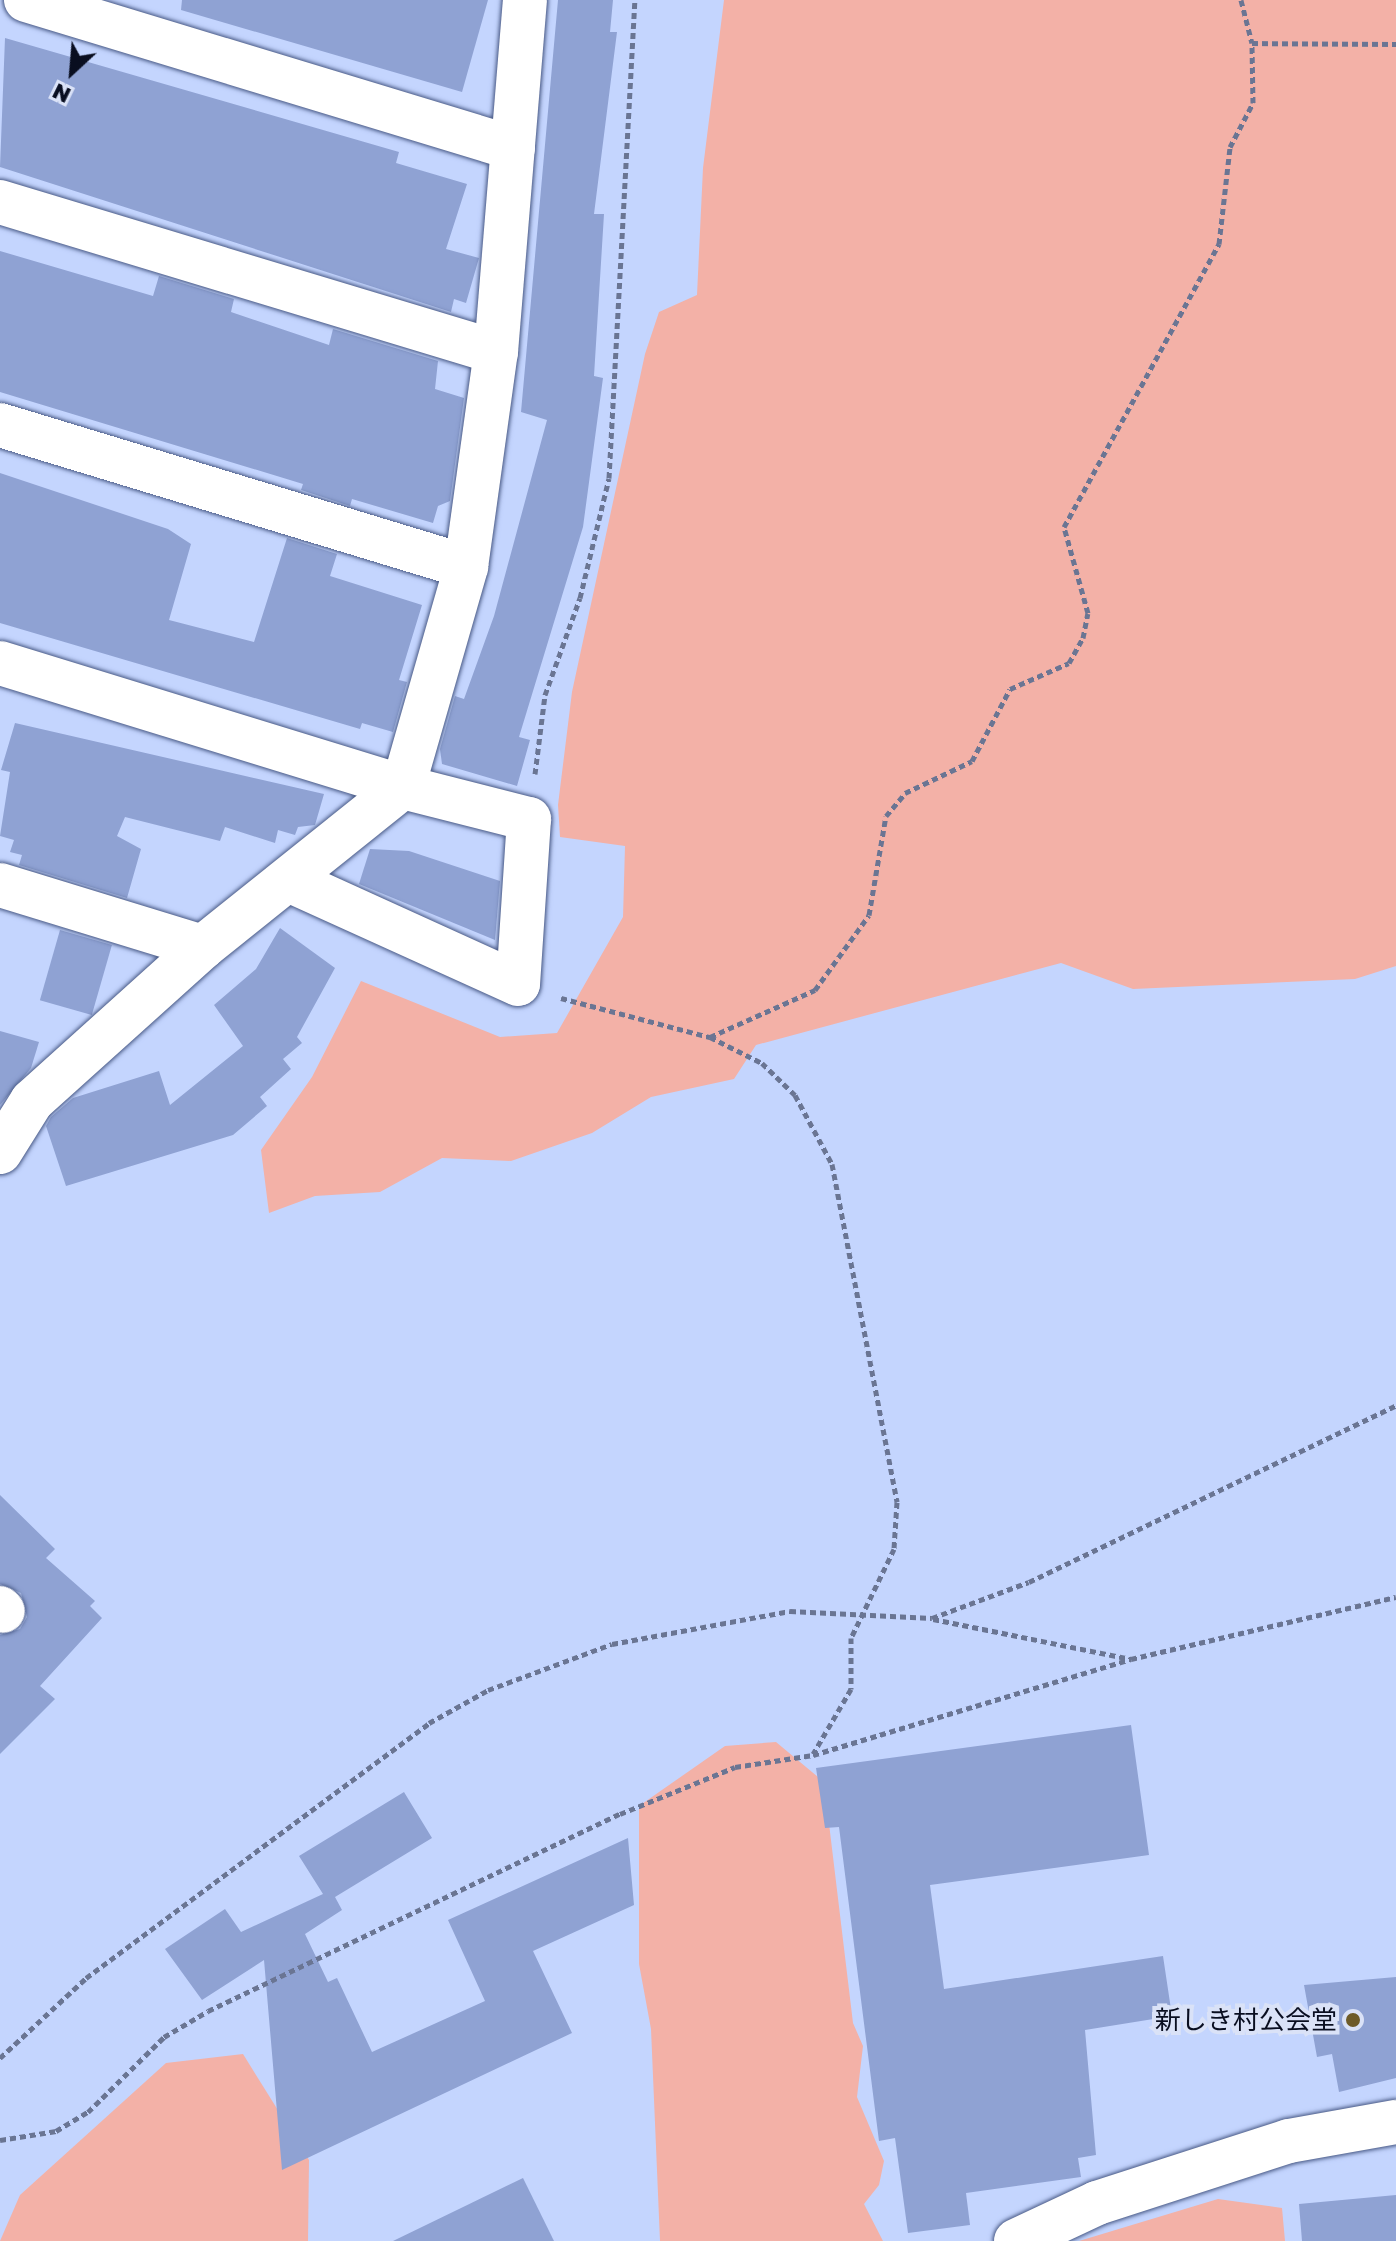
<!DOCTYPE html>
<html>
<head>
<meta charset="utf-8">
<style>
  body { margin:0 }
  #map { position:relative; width:1396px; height:2241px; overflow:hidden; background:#c4d5fe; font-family:"Golos Text","Noto Sans JP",sans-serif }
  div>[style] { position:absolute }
  .green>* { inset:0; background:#f3b1a7 }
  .building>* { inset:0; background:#8fa2d3; transform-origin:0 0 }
  .path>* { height:5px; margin-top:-2.5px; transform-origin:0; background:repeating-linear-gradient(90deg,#6a7593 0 6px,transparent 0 10px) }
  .roads { filter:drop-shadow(0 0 2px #485985) drop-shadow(0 0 2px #485985) }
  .minor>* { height:44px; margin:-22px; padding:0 22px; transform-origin:22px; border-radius:22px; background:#fff }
  .dots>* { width:22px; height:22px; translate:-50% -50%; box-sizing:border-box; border:4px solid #dae2f7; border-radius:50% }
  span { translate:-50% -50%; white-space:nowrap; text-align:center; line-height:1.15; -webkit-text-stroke:8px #dae2f7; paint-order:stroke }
  .poi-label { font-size:26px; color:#090e20 }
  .right { translate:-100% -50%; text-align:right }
  .north { position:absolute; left:32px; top:32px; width:80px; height:80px; -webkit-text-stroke:6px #dae2f7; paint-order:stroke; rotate:206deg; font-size:22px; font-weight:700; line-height:32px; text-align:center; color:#090e20 }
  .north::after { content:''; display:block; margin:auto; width:28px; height:36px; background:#090e20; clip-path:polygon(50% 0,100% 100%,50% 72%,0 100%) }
</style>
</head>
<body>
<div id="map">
  <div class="green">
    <i style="clip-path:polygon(724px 0,1396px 0,1396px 966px,1355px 979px,1133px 989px,1061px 963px,756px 1045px,734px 1079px,651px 1097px,592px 1133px,511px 1161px,442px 1158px,380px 1192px,315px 1196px,269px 1213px,261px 1150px,312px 1077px,361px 981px,500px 1037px,557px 1033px,623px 917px,625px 846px,560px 837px,558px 805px,572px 692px,645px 354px,659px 312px,697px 295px,703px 168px)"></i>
    <i style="clip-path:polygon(776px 1742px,824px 1782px,853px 2023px,863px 2046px,857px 2097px,884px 2161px,879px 2185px,864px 2204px,883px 2241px,660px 2241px,651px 2029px,639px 1964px,639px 1806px,725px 1746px)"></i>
    <i style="clip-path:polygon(243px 2054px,309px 2160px,308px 2241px,0 2241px,20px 2195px,166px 2063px)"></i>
    <i style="clip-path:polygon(1218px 2199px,1282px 2208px,1285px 2241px,1079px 2241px)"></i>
  </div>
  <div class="building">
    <i style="clip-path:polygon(182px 0,488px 0,462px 92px,181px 10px)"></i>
    <i style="clip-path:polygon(558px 0,613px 0,610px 32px,617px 32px,594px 214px,604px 214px,594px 376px,603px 378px,583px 527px,519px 737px,530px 740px,517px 786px,442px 764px,440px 749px,455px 696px,464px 699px,494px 616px,547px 420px,521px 412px)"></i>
    <i style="clip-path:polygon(5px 38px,399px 152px,396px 163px,467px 184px,446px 249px,479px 258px,466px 303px,454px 299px,451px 312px,0 167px)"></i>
    <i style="clip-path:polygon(0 251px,153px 296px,159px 276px,234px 299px,231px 312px,329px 345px,333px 329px,438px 361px,435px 389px,464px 398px,450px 501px,438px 506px,433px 523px,352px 499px,350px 506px,301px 490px,303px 484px,0 392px)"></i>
    <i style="clip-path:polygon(0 473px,168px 529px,191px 544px,169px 620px,254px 642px,287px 538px,337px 554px,330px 576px,422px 605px,399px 680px,407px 682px,393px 732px,362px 723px,360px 729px,0 623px)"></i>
    <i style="clip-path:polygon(15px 723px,324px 794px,315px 825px,298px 827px,295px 835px,278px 830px,275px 843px,225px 827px,220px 841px,125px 817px,117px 836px,141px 849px,127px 898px,19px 865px,22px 855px,10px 852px,14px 840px,0 836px,10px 772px,1px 770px)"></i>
    <i style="clip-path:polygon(370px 849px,409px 851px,500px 881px,495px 940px,359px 884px)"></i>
    <i style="clip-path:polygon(280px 928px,335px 968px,297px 1037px,302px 1043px,283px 1059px,291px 1069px,260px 1097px,267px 1106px,233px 1135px,66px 1186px,46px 1126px,51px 1117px,73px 1098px,159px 1071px,170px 1105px,243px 1046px,214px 1005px,256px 969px)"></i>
    <i style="left:60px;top:930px;width:54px;height:73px;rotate:16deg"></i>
    <i style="clip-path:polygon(0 1031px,39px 1042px,31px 1068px,0 1105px)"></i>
    <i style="clip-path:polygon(0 1495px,55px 1549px,46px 1558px,95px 1601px,90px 1606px,102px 1618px,40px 1686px,55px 1699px,0 1754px,0 1635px,20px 1629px,27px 1617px,21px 1593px,0 1584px)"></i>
    <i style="clip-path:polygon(1131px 1725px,1149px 1855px,930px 1885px,944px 1989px,1163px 1956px,1172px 2016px,1085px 2030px,1096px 2155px,1078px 2158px,1081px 2177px,966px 2193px,970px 2225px,908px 2233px,895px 2138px,879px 2141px,839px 1827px,825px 1828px,816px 1768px)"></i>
    <i style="clip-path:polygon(404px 1792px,432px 1838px,335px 1897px,342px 1910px,305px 1934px,328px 1982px,337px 1978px,372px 2052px,485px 2001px,448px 1920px,628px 1838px,634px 1905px,533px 1951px,572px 2033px,282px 2170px,264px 1960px,202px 2000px,165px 1949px,225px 1909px,241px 1932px,323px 1894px,299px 1856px)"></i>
    <i style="clip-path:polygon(1396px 1977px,1396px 2078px,1339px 2092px,1332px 2054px,1317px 2057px,1304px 1985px)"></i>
    <i style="clip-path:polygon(523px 2178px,554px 2241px,393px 2241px)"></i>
    <i style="clip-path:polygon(1396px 2195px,1396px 2241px,1302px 2241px,1299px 2204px)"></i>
  </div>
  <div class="path">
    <i style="left:1241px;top:0;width:44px;rotate:75.7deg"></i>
    <i style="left:1252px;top:43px;width:144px;rotate:0.4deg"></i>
    <i style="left:535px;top:774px;width:80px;rotate:-82.8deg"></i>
    <i style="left:545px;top:695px;width:103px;rotate:-70.2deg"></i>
    <i style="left:580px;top:598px;width:123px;rotate:-76.4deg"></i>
    <i style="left:609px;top:478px;width:479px;rotate:-86.9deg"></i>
    <i style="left:561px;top:998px;width:154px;rotate:14.7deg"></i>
    <i style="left:710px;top:1037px;width:58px;rotate:26.6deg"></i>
    <i style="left:762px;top:1063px;width:46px;rotate:44.1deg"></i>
    <i style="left:795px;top:1095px;width:78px;rotate:61.8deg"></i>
    <i style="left:832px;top:1164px;width:344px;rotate:79.1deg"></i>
    <i style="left:897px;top:1502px;width:47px;rotate:93.7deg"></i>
    <i style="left:894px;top:1549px;width:99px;rotate:115.8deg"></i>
    <i style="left:851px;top:1638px;width:51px;rotate:90deg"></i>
    <i style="left:851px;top:1689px;width:75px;rotate:120.3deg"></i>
    <i style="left:710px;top:1037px;width:115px;rotate:-24.1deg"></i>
    <i style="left:815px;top:990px;width:92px;rotate:-54.2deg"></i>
    <i style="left:869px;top:915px;width:100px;rotate:-80.3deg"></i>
    <i style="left:886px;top:816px;width:30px;rotate:-50deg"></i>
    <i style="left:905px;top:793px;width:74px;rotate:-25.5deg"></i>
    <i style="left:972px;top:761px;width:81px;rotate:-62.2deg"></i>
    <i style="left:1010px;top:689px;width:64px;rotate:-23.8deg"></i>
    <i style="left:1069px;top:663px;width:29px;rotate:-61deg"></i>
    <i style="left:1083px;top:638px;width:25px;rotate:-79deg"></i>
    <i style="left:1088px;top:613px;width:89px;rotate:-105.6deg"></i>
    <i style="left:1064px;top:527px;width:323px;rotate:-61.3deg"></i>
    <i style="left:1219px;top:244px;width:98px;rotate:-83.5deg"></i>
    <i style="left:1230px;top:147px;width:50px;rotate:-62.4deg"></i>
    <i style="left:1253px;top:103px;width:60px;rotate:-91deg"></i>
    <i style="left:933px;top:1619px;width:202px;rotate:11.4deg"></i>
    <i style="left:0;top:2058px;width:117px;rotate:-42.9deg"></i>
    <i style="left:86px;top:1978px;width:427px;rotate:-36.6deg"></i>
    <i style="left:429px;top:1723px;width:68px;rotate:-29.2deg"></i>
    <i style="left:488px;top:1690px;width:132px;rotate:-20.4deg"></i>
    <i style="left:612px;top:1644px;width:181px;rotate:-10.5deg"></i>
    <i style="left:790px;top:1611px;width:142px;rotate:2.8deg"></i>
    <i style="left:932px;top:1618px;width:103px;rotate:-20.4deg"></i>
    <i style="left:1029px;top:1582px;width:407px;rotate:-25.7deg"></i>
    <i style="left:0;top:2140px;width:57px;rotate:-9.1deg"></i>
    <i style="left:56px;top:2131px;width:37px;rotate:-31deg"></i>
    <i style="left:88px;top:2112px;width:107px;rotate:-44.6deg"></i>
    <i style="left:164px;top:2037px;width:51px;rotate:-30.6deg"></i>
    <i style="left:208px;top:2011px;width:457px;rotate:-25.6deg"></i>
    <i style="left:620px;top:1814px;width:124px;rotate:-22.2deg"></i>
    <i style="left:735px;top:1767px;width:79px;rotate:-8.7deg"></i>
    <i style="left:813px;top:1755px;width:332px;rotate:-16.8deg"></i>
    <i style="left:1131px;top:1659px;width:272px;rotate:-13.2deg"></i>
  </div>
  <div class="roads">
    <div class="minor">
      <i style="left:26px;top:0;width:509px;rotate:16.9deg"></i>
      <i style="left:0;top:202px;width:518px;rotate:16.83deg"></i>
      <i style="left:0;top:425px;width:487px;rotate:16.9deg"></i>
      <i style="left:0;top:663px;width:422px;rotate:17.1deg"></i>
      <i style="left:403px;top:787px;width:130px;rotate:14.3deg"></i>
      <i style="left:529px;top:819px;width:165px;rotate:93.8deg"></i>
      <i style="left:518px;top:984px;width:252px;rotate:-155.6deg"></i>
      <i style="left:0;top:885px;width:212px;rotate:17deg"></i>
      <i style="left:0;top:1152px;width:60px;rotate:-57.9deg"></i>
      <i style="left:32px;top:1101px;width:230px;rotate:-42deg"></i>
      <i style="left:203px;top:947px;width:256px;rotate:-38.7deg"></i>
      <i style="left:403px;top:787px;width:229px;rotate:-74deg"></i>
      <i style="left:466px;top:567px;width:217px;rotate:-82.1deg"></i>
      <i style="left:496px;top:352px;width:353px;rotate:-85.3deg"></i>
      <i style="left:0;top:1608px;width:4px;rotate:45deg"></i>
      <i style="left:1016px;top:2241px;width:89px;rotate:-25.1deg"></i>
      <i style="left:1097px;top:2203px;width:202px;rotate:-17.9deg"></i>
      <i style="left:1289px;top:2141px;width:109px;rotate:-10.1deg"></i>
    </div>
  </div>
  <div class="dots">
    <i style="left:1353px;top:2020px;background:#6e5b29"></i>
  </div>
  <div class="poi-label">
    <span class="right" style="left:1337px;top:2020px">新しき村公会堂</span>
  </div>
  <div class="north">N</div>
</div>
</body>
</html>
